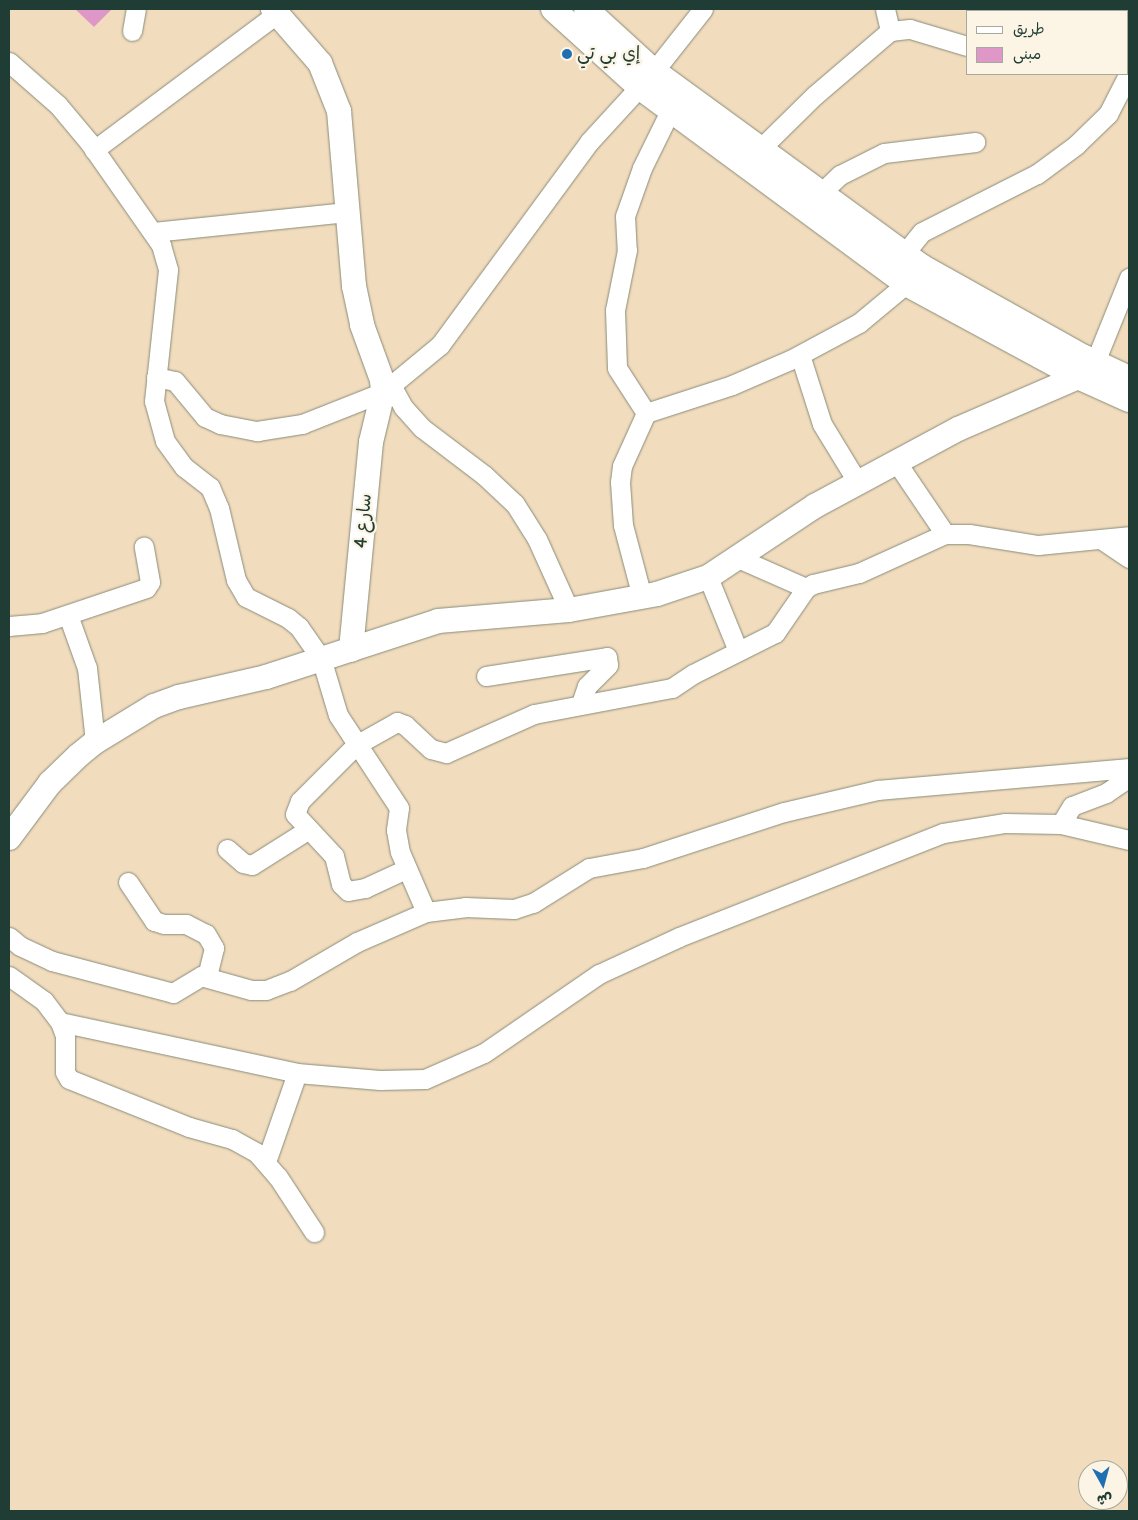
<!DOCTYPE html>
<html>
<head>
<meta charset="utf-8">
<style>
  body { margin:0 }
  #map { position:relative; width:1138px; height:1520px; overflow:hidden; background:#f2dcbe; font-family:"Balsamiq Sans","Playpen Sans Arabic",sans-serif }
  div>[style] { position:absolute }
  .building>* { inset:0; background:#df97c7 }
  .roads { filter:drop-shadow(0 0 1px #888c79) drop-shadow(0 0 1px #888c79) }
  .minor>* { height:19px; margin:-9.5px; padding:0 9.5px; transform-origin:9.5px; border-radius:9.5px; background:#fff }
  .major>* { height:24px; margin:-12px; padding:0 12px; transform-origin:12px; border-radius:12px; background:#fff }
  .dots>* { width:14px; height:14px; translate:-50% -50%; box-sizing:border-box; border:2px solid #fcf5e5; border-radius:50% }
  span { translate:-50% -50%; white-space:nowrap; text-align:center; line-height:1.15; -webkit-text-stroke:4.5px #fcf5e5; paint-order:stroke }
  .poi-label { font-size:18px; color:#1f3d34 }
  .left { translate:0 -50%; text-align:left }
  .street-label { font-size:18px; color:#1f3d34 }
  .frame { position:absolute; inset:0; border:10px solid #1f3d34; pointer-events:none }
  .legend { position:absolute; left:966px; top:10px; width:162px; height:65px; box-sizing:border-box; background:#fcf5e5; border:1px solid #a4ab9e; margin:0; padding:6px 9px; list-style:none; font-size:15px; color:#1f3d34 }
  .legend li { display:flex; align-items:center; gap:10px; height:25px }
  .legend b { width:25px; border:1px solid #a4ab9e }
  .north { position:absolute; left:1078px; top:1460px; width:50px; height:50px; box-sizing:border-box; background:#fcf5e5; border:1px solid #a4ab9e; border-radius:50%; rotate:173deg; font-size:14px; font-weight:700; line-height:20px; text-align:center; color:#1f3d34 }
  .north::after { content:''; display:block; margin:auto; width:18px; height:22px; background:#1f6fb2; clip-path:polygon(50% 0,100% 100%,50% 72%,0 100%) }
</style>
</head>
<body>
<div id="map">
  <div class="building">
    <i style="clip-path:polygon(75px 9px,112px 9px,94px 27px)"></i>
  </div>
  <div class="roads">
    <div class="minor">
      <i style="left:885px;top:9px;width:23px;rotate:77deg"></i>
      <i style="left:132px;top:31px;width:22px;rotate:-80deg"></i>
      <i style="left:9px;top:62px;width:65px;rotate:41.3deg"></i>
      <i style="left:58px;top:105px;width:48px;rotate:50deg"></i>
      <i style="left:89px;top:142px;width:126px;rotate:55deg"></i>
      <i style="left:161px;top:245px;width:26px;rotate:74deg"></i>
      <i style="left:168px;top:270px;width:132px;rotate:96.1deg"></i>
      <i style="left:154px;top:401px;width:41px;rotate:74.6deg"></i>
      <i style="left:165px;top:441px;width:32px;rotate:54deg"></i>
      <i style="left:184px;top:467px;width:33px;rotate:38deg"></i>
      <i style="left:210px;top:487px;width:23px;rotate:67deg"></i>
      <i style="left:219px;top:508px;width:74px;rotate:76.7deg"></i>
      <i style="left:236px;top:580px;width:20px;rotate:60deg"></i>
      <i style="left:246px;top:597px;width:47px;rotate:26.6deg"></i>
      <i style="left:288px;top:618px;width:14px;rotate:39deg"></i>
      <i style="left:299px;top:627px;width:38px;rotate:55deg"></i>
      <i style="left:321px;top:658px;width:59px;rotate:73.4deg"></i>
      <i style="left:338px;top:715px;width:111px;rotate:56.7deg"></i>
      <i style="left:399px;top:808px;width:22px;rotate:98deg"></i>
      <i style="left:396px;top:830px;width:22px;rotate:80deg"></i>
      <i style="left:400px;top:852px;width:65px;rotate:66.6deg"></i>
      <i style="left:671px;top:109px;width:66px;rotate:116.2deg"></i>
      <i style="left:642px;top:168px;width:51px;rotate:109.5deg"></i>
      <i style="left:625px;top:216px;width:34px;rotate:87deg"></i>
      <i style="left:627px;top:250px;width:61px;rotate:101.3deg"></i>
      <i style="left:615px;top:310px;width:58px;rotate:88deg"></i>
      <i style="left:617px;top:368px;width:54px;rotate:57.2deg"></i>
      <i style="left:646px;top:413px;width:90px;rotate:-18deg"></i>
      <i style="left:732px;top:385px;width:63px;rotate:-23.3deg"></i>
      <i style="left:790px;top:360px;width:78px;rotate:-28.2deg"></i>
      <i style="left:859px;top:323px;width:61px;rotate:-39.7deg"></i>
      <i style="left:94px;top:150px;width:229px;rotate:-36.7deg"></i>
      <i style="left:759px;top:150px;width:78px;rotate:-44.5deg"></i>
      <i style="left:815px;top:95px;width:99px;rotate:-40.5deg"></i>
      <i style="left:890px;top:31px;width:20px;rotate:-6deg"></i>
      <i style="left:910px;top:29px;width:59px;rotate:16.6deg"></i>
      <i style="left:819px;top:195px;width:29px;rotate:-44deg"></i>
      <i style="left:840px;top:175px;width:49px;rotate:-26.6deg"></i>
      <i style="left:884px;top:153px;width:92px;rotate:-6.9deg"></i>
      <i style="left:153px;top:232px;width:195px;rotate:-5.9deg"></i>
      <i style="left:904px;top:254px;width:28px;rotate:-51deg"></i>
      <i style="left:922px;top:232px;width:129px;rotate:-26.8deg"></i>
      <i style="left:1037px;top:174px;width:49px;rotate:-36.6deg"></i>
      <i style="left:1076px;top:145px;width:45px;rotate:-44.1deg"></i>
      <i style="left:1108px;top:114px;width:46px;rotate:-62.9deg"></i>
      <i style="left:800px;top:355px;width:72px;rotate:72.3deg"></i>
      <i style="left:822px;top:424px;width:69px;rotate:58.6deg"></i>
      <i style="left:1095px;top:362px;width:91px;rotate:-68deg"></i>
      <i style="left:156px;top:377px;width:19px;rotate:12deg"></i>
      <i style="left:175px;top:381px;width:47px;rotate:50.2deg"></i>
      <i style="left:205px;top:417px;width:17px;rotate:25deg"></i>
      <i style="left:220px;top:424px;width:38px;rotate:11deg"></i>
      <i style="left:257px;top:431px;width:46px;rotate:-8.8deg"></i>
      <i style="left:302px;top:424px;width:87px;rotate:-21.6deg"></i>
      <i style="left:383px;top:392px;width:74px;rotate:-39.5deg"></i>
      <i style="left:440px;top:345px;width:252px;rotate:-53.7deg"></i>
      <i style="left:589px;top:142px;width:96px;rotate:-47.5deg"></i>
      <i style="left:654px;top:71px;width:79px;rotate:-51.7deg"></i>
      <i style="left:391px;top:385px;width:26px;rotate:61deg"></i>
      <i style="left:404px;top:408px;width:27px;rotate:48deg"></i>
      <i style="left:422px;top:428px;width:78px;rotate:37.2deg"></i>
      <i style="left:484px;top:475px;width:42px;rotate:43.1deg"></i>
      <i style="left:515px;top:504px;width:41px;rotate:57.8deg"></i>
      <i style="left:537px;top:539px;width:78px;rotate:65.7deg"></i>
      <i style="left:897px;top:463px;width:86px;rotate:55.9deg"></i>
      <i style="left:1101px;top:539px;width:34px;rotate:34deg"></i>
      <i style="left:738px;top:558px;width:74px;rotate:23.8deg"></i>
      <i style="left:708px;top:577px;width:80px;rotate:67.9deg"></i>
      <i style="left:642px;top:597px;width:74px;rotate:-104.8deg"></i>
      <i style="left:623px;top:525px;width:43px;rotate:-94deg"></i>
      <i style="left:620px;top:482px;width:16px;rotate:-83deg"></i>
      <i style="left:622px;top:466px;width:58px;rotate:-65.6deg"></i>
      <i style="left:68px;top:615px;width:56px;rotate:70.3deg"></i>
      <i style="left:87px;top:668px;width:74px;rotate:83.8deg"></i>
      <i style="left:9px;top:626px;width:33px;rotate:-5deg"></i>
      <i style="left:42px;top:623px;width:110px;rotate:-18.6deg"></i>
      <i style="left:146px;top:588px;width:7px;rotate:-56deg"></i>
      <i style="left:150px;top:582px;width:36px;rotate:-100deg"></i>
      <i style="left:486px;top:676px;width:122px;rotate:-8.9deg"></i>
      <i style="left:607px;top:657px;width:8px;rotate:83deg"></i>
      <i style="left:608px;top:665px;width:30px;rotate:135deg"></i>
      <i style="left:587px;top:686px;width:18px;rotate:109deg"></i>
      <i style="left:1061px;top:824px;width:21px;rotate:-59deg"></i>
      <i style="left:1072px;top:806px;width:36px;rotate:-21deg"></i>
      <i style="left:1106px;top:793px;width:19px;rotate:-35deg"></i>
      <i style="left:1122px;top:782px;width:14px;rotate:-60deg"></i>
      <i style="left:227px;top:849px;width:21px;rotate:41deg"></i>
      <i style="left:243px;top:863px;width:9px;rotate:13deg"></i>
      <i style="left:252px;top:865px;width:67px;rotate:-32.3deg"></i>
      <i style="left:406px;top:869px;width:45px;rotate:155.1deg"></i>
      <i style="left:365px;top:888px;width:17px;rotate:170deg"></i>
      <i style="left:348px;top:891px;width:10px;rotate:-135deg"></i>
      <i style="left:341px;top:884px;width:29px;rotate:-104deg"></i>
      <i style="left:334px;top:856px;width:57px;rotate:-132.9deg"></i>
      <i style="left:295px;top:814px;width:14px;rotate:-69deg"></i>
      <i style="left:300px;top:801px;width:79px;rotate:-45deg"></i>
      <i style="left:356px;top:745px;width:47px;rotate:-29.3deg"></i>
      <i style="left:397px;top:722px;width:9px;rotate:21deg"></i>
      <i style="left:405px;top:725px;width:35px;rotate:43deg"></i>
      <i style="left:431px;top:749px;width:16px;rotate:15deg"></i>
      <i style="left:446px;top:753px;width:96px;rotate:-23.9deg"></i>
      <i style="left:534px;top:714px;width:140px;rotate:-10.7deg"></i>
      <i style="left:672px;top:688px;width:25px;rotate:-34deg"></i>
      <i style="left:693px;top:674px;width:92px;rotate:-26.6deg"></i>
      <i style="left:775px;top:633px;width:55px;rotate:-55.4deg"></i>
      <i style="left:806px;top:588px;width:8px;rotate:-30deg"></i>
      <i style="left:813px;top:584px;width:47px;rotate:-13.4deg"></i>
      <i style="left:859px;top:573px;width:94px;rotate:-24.4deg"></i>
      <i style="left:945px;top:534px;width:24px"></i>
      <i style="left:969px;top:534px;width:70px;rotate:9.1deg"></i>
      <i style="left:1038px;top:545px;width:91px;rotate:-5.6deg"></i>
      <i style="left:128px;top:882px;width:47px;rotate:56.3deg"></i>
      <i style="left:154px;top:921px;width:10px;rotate:17deg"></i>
      <i style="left:164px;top:924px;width:22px"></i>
      <i style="left:186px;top:924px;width:22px;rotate:27deg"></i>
      <i style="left:206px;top:934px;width:16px;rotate:60deg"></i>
      <i style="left:214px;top:948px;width:30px;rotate:104deg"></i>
      <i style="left:9px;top:937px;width:14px;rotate:39deg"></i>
      <i style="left:20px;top:946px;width:35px;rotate:25deg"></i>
      <i style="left:52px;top:961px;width:125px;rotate:14.8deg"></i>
      <i style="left:173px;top:993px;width:33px;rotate:-31deg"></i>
      <i style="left:201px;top:976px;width:52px;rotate:15.6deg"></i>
      <i style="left:251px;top:990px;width:15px"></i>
      <i style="left:266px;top:990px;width:26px;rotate:-21deg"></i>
      <i style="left:290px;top:981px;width:78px;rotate:-30.2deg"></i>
      <i style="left:357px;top:942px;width:75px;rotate:-23.5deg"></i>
      <i style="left:426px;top:912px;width:39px;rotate:-7deg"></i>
      <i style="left:465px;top:907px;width:49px;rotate:2.3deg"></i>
      <i style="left:514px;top:909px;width:20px;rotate:-18deg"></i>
      <i style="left:533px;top:903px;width:66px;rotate:-32deg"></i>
      <i style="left:589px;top:868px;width:55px;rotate:-10.5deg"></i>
      <i style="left:643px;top:858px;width:148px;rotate:-18.1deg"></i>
      <i style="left:784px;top:812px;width:97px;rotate:-13.2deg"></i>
      <i style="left:878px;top:790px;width:252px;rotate:-5deg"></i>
      <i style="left:9px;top:976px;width:43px;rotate:35.5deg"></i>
      <i style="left:44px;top:1001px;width:26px;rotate:53deg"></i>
      <i style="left:60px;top:1022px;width:15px;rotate:70deg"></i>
      <i style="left:65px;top:1036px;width:36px;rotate:90deg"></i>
      <i style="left:65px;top:1072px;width:8px;rotate:60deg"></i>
      <i style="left:69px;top:1079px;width:129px;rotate:21.8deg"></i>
      <i style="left:189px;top:1127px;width:45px;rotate:15.6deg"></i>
      <i style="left:232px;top:1139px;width:29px;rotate:29deg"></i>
      <i style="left:257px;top:1153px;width:32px;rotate:49deg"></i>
      <i style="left:278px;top:1177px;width:66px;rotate:56.8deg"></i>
      <i style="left:60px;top:1022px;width:242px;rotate:12.1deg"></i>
      <i style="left:297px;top:1073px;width:83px;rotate:4.8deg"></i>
      <i style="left:380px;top:1080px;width:45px;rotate:-1.3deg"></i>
      <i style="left:425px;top:1079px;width:64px;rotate:-23.8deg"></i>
      <i style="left:484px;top:1053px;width:140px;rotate:-34.5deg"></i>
      <i style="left:599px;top:974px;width:88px;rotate:-24.8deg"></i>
      <i style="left:679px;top:937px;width:284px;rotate:-21.5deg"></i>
      <i style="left:943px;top:833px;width:63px;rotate:-9.2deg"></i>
      <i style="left:1005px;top:823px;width:56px;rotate:1deg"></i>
      <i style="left:1061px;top:824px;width:70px;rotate:13.2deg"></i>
      <i style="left:266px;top:1162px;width:94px;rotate:-70.8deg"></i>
    </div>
    <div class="major">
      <i style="left:273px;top:9px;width:72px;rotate:49deg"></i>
      <i style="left:320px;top:63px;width:52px;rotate:68.4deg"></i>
      <i style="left:339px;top:111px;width:176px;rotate:85.1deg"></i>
      <i style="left:354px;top:286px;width:40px;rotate:78deg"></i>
      <i style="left:362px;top:325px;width:59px;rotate:70deg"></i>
      <i style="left:382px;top:380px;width:12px;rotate:85deg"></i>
      <i style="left:383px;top:392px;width:51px;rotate:103.5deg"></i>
      <i style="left:371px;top:442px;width:209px;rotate:95.5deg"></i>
      <i style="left:553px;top:9px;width:116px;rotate:42.2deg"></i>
      <i style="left:639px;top:87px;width:332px;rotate:36.4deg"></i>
      <i style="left:906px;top:284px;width:196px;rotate:28.4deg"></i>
      <i style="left:1078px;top:377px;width:56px;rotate:24.3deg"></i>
      <i style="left:586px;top:9px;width:92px;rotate:42.4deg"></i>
      <i style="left:654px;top:71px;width:331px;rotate:36.1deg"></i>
      <i style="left:921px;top:266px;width:187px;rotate:29.2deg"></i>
      <i style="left:1084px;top:357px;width:50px;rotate:25deg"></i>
      <i style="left:9px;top:838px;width:69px;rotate:-53.3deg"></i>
      <i style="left:50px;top:783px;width:40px;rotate:-44deg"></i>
      <i style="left:79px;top:755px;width:21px;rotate:-39deg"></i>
      <i style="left:95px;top:742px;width:69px;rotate:-31.4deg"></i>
      <i style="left:154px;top:706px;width:27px;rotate:-20deg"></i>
      <i style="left:179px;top:697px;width:89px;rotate:-12.9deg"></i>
      <i style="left:266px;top:677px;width:181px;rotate:-18deg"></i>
      <i style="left:438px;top:621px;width:131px;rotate:-4.8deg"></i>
      <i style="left:569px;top:610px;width:89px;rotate:-10.3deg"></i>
      <i style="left:657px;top:594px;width:54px;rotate:-18.4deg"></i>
      <i style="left:708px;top:577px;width:128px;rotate:-33.6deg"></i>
      <i style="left:815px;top:506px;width:162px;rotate:-28.3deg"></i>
      <i style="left:958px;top:429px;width:131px;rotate:-23.4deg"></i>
      <i style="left:1078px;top:377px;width:23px;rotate:-41deg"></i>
    </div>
  </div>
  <div class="dots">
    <i style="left:567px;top:54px;background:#1f6fb2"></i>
  </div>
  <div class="poi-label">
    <span class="left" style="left:577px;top:54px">إي بي تي</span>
  </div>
  <div class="street-label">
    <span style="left:364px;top:521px;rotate:-85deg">سارع 4</span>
  </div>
  <div class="frame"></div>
  <ul class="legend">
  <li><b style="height:6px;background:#fff"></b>طريق</li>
  <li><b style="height:14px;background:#df97c7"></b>مبنى</li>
  </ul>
  <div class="north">ش</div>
</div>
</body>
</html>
